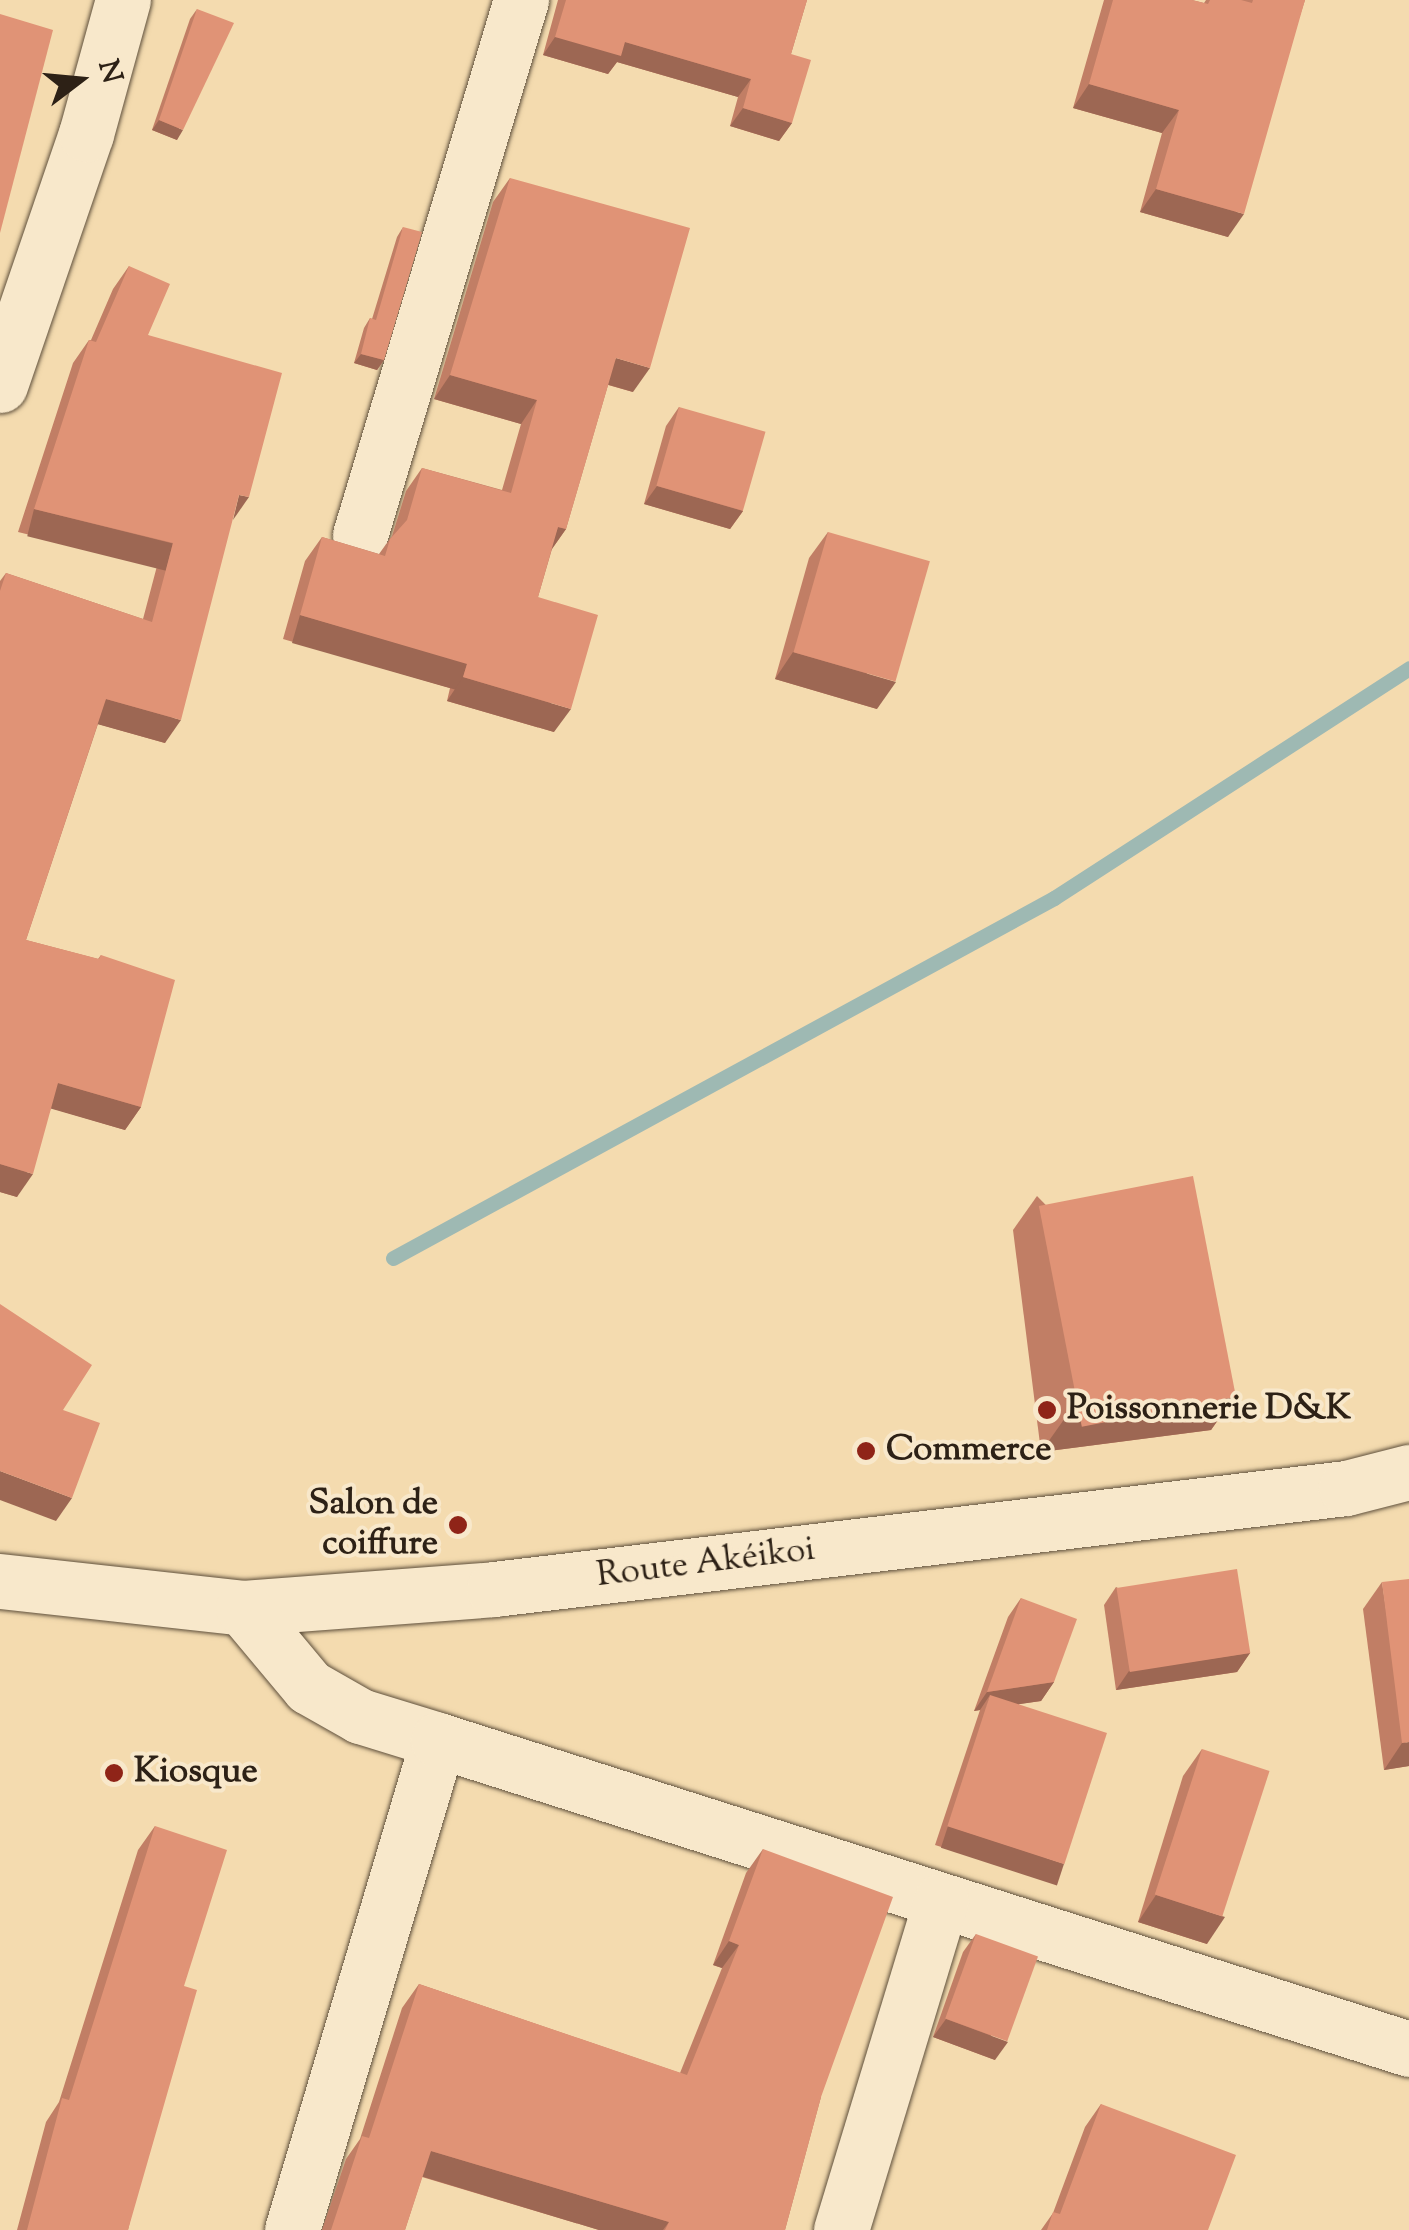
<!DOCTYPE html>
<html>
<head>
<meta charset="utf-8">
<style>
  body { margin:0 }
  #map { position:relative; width:1409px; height:2230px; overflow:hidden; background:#f4dbaf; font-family:"Sorts Mill Goudy",serif }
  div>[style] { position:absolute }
  .stream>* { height:15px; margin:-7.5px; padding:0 7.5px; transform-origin:7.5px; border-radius:7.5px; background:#9eb9b3 }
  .roads { filter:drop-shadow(0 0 2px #5f503c) drop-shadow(0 0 2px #5f503c) }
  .minor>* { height:55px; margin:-27.5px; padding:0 27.5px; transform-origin:27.5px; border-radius:27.5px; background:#f8e8cb }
  .wall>* { inset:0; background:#c17e65 }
  .shaded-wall>* { inset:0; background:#9d6753; transform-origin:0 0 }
  .building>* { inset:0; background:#e09376; transform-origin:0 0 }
  .dots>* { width:28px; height:28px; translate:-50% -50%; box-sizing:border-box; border:5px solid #f8e8cb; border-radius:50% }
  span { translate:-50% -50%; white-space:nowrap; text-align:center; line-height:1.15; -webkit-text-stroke:8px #f8e8cb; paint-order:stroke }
  .poi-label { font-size:35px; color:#2d2116; font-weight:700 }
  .left { translate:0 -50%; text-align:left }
  .right { translate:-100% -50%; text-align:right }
  .street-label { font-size:35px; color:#2d2116 }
  .north { position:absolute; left:30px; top:30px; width:100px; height:100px; -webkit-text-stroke:8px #f8e8cb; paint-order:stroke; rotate:74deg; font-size:28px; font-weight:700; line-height:40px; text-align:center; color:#2d2116 }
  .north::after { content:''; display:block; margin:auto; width:35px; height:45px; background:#2d2116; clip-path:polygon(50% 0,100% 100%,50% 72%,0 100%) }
</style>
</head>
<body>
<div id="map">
  <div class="stream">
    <i style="left:393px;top:1258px;width:753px;rotate:-28.57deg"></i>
    <i style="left:1054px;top:898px;width:423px;rotate:-32.9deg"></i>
  </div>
  <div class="roads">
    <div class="minor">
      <i style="left:0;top:385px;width:265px;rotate:-71.1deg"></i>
      <i style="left:86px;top:134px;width:139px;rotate:-74.6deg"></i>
      <i style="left:360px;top:535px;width:559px;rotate:-73.25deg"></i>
      <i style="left:0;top:1581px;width:244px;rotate:6.3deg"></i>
      <i style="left:243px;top:1608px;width:252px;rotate:-4.3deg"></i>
      <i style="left:494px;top:1589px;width:858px;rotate:-6.76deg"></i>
      <i style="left:1346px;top:1488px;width:65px;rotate:-14.3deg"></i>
      <i style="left:243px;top:1608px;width:103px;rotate:50.1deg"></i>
      <i style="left:309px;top:1687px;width:59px;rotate:29.6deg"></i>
      <i style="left:360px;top:1716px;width:82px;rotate:17.1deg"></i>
      <i style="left:438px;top:1740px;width:511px;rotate:106.59deg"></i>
      <i style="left:438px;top:1740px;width:1019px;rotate:17.65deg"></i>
      <i style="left:841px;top:2230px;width:344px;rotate:-73.1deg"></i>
    </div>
  </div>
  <div class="wall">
    <i style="clip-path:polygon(558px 0,807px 0,791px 54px,792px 123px,779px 141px,730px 126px,738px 97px,617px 62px,608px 74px,543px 55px)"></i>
    <i style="clip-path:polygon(1104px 0,1192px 0,1204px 3px,1206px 0,1305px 0,1228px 237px,1140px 212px,1162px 133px,1073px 108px)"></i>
    <i style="clip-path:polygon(197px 9px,177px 140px,152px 130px,190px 19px)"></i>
    <i style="clip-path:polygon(510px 178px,633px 392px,608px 385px,566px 529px,552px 549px,538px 597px,554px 732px,447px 701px,450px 688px,283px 639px,305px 561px,322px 537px,379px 554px,392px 536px,406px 491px,422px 468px,502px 490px,521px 424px,434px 399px,493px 202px)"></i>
    <i style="clip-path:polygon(403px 227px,384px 360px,377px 370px,354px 363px,364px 328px,370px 318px,372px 319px,397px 237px)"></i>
    <i style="clip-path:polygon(129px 266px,148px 335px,232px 520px,165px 743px,98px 724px,26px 940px,98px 959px,101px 955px,141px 1107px,125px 1130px,51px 1108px,17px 1197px,0 1192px,0 581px,6px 573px,143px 619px,157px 566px,18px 532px,73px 363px,89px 340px,91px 340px,113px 289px)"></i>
    <i style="clip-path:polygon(679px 407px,743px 511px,730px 529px,644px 504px,666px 426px)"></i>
    <i style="clip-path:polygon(828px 532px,877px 709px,775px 679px,809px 558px)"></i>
    <i style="clip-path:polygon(1037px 1196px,1234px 1397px,1211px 1430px,1041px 1452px,1013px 1230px)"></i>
    <i style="clip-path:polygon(1382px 1582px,1409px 1766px,1384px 1770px,1363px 1609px)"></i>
    <i style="clip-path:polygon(1116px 1587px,1250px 1653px,1237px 1672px,1116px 1690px,1104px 1605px)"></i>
    <i style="clip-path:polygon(1021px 1598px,1054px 1682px,1041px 1701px,1019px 1704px,1051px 1882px,935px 1845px,980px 1710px,974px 1711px,1008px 1617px)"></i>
    <i style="clip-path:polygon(1202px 1749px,1207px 1944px,1138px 1922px,1183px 1776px)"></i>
    <i style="clip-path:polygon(155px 1826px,184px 1986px,128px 2230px,17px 2230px,46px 2122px,59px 2102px,138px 1850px)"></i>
    <i style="clip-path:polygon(763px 1849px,821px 2097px,785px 2230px,599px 2230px,422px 2177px,405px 2230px,322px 2230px,346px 2159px,360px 2139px,402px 2008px,419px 1984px,680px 2073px,722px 1968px,713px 1965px,746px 1873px)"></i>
    <i style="clip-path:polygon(976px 1934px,995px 2060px,933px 2037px,963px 1952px)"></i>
    <i style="clip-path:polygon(1101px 2104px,1208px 2230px,1041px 2230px,1053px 2213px,1085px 2127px)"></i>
  </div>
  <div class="shaded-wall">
    <i style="clip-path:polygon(555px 37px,625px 42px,751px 79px,738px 97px,617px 62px,608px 74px,543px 55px)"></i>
    <i style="clip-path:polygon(1089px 84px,1179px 110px,1162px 133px,1073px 108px)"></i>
    <i style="clip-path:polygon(743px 108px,792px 123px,779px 141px,730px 126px)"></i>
    <i style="clip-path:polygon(159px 120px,183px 130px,177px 140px,152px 130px)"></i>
    <i style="clip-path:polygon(1156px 189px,1244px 214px,1228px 237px,1140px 212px)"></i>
    <i style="clip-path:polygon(361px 354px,384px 360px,377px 370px,354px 363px)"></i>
    <i style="clip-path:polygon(616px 358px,650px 368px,633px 392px,599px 382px)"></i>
    <i style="clip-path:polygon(450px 375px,537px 400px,521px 424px,434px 399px)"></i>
    <i style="clip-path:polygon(657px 486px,743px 511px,730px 529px,644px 504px)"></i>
    <i style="clip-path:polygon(239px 495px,249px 497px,233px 520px)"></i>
    <i style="left:34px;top:509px;width:143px;height:28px;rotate:14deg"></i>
    <i style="clip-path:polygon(558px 527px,566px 529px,549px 553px)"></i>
    <i style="left:300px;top:615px;width:174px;height:29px;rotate:16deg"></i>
    <i style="clip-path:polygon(793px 652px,896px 682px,877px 709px,775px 679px)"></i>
    <i style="clip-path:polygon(463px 677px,571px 709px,554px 732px,447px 701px)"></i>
    <i style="clip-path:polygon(106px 699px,181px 720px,165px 743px,90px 722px)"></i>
    <i style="clip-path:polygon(58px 1083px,141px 1107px,125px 1130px,42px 1106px)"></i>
    <i style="clip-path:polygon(0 1164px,33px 1174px,17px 1197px,0 1192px)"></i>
    <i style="clip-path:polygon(1234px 1397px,1211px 1430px,1041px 1452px,1065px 1418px)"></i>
    <i style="clip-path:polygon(0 1471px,72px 1498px,56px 1521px,0 1500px)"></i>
    <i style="clip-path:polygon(1250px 1653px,1237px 1672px,1116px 1690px,1129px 1671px)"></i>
    <i style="clip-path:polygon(1054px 1682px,1041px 1701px,986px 1709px,990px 1695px,980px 1710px,974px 1711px,987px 1692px)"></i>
    <i style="clip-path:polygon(1409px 1742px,1409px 1766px,1384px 1770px,1402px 1743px)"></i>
    <i style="left:948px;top:1826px;width:122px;height:23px;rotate:18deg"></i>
    <i style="clip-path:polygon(1156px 1895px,1225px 1917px,1207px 1944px,1138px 1922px)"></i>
    <i style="clip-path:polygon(729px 1941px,739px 1945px,722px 1968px,713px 1965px)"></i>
    <i style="clip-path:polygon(946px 2019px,1008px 2042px,995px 2060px,933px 2037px)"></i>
    <i style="clip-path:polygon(431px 2151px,669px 2222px,663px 2230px,599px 2230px,414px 2174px)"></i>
  </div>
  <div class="building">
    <i style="clip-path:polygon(566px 0,807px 0,791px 54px,811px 60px,792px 123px,743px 108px,751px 79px,625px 42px,621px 56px,555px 37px)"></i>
    <i style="clip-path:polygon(1113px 0,1192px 0,1208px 4px,1210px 0,1241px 0,1252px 3px,1253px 0,1305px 0,1244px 214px,1156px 189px,1179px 110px,1089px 84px)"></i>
    <i style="clip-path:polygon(197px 9px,234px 23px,183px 130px,159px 120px)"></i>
    <i style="clip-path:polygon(0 14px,53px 30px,0 233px)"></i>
    <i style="clip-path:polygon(510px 178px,690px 228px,650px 368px,616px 358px,566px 529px,558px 527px,538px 597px,598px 615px,571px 709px,463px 677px,467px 664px,300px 615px,322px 537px,385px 556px,390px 539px,407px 520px,422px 468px,511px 493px,537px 400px,450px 375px)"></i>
    <i style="clip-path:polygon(403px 227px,422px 232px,384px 360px,361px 354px,370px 318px,376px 320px)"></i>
    <i style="clip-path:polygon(129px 266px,170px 284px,148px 335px,282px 373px,249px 497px,239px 495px,181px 720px,106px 699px,26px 940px,99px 959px,101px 955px,175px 980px,141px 1107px,58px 1083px,33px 1174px,0 1164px,0 591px,6px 573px,152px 622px,173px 543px,34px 509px,89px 340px,96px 342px)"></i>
    <i style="left:679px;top:407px;width:90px;height:82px;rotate:16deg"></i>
    <i style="left:828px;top:532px;width:106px;height:125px;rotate:16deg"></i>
    <i style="left:1193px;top:1176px;width:225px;height:157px;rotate:79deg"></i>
    <i style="clip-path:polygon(0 1304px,92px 1365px,63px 1410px,100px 1423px,72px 1498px,0 1471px)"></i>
    <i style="left:1237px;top:1569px;width:85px;height:122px;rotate:81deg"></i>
    <i style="clip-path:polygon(1409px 1579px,1409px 1742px,1402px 1743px,1382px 1582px)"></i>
    <i style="clip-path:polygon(1021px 1598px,1077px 1619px,1054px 1682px,987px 1692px)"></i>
    <i style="left:990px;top:1695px;width:123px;height:138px;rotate:18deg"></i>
    <i style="left:1202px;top:1749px;width:71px;height:153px;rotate:18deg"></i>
    <i style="clip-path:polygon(155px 1826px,227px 1850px,184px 1986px,197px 1990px,128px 2230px,27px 2230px,62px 2098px,69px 2100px)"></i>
    <i style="clip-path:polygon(763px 1849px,893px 1897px,821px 2097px,785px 2230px,665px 2230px,669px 2222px,431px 2151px,405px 2230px,331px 2230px,362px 2136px,369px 2138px,419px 1984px,687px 2075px,739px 1945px,729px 1941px)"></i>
    <i style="left:976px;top:1934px;width:66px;height:90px;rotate:20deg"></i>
    <i style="clip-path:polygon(1101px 2104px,1236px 2155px,1208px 2230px,1047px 2230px,1053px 2212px,1060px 2214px)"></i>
  </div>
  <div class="dots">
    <i style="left:1047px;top:1410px;background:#8f2418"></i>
    <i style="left:866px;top:1451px;background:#8f2418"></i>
    <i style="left:458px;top:1525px;background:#8f2418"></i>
    <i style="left:114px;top:1773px;background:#8f2418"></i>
  </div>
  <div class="poi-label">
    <span class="left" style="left:1067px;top:1410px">Poissonnerie D&amp;K</span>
    <span class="left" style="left:886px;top:1451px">Commerce</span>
    <span class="right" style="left:438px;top:1525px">Salon de<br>coiffure</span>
    <span class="left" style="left:134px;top:1773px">Kiosque</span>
  </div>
  <div class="street-label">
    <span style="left:706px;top:1564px;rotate:-7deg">Route Akéikoi</span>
  </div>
  <div class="north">N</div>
</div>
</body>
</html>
